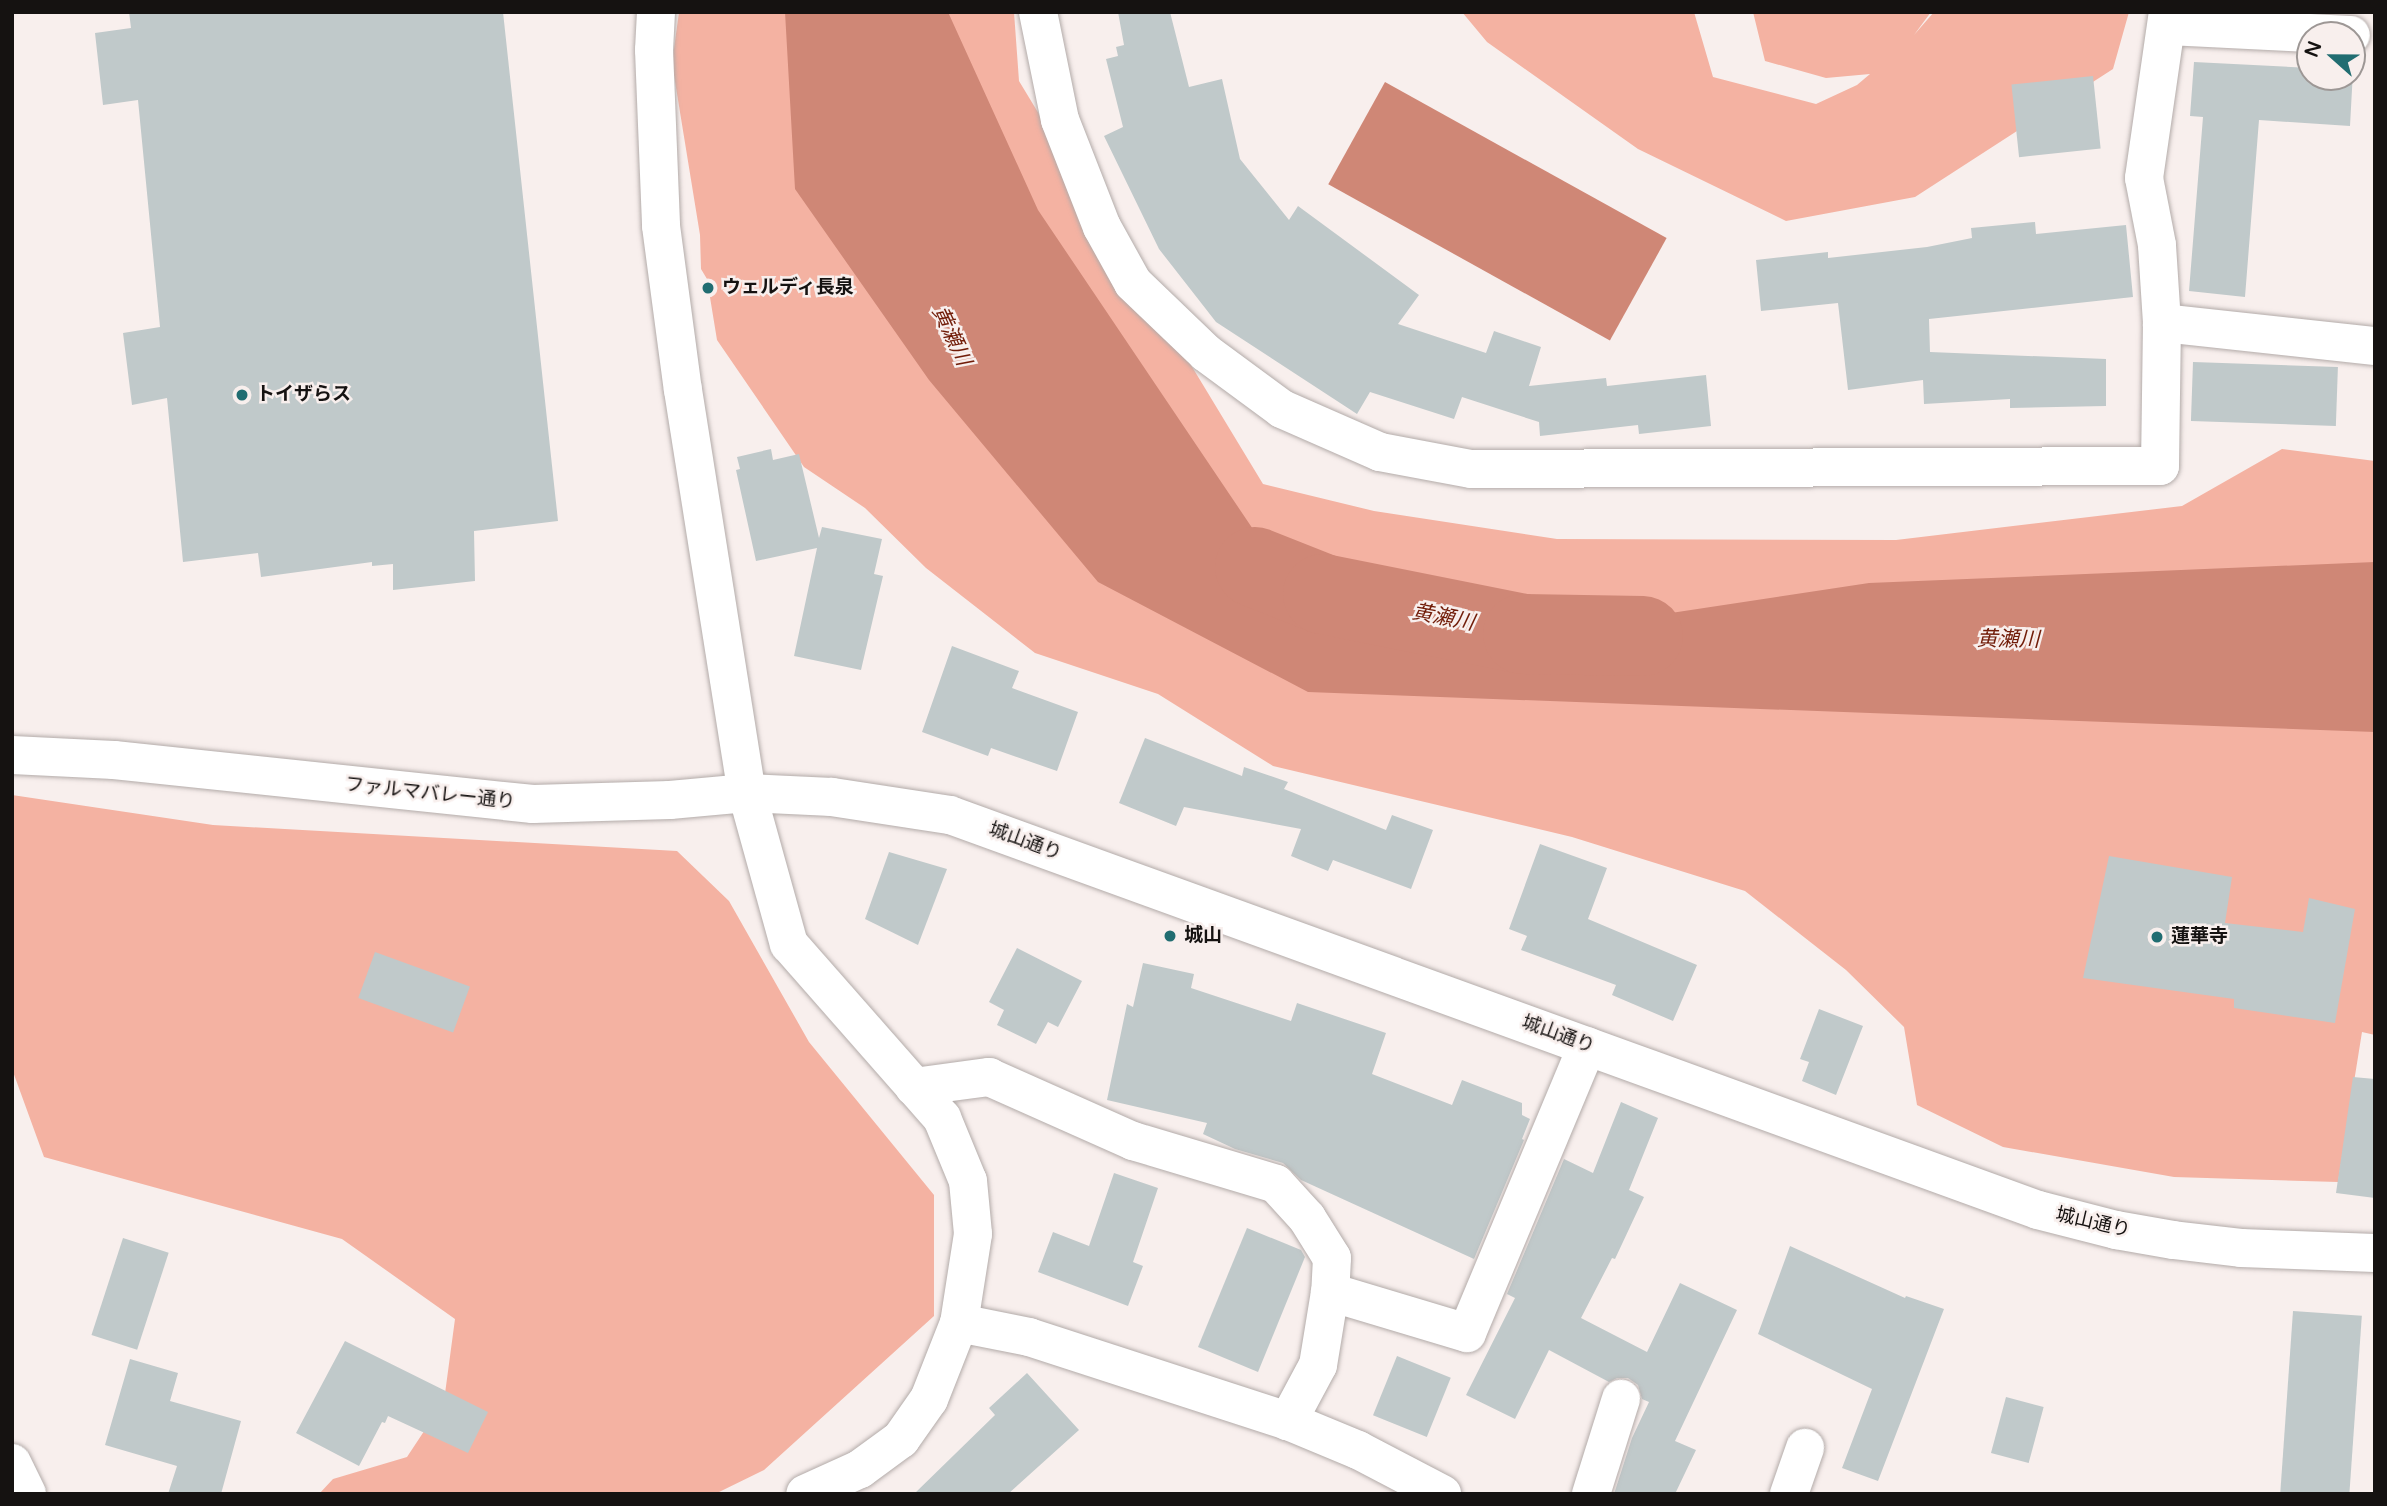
<!DOCTYPE html>
<html>
<head>
<meta charset="utf-8">
<style>
  body { margin:0 }
  #map { position:relative; width:2387px; height:1506px; overflow:hidden; background:#f8efed; font-family:"Varela Round","Noto Sans JP",sans-serif }
  div>[style] { position:absolute }
  .green>* { inset:0; background:#f4b2a2 }
  .water>* { inset:0; background:#cf8776; transform-origin:0 0 }
  .river>* { height:80px; margin:-40px; padding:0 40px; transform-origin:40px; border-radius:40px; background:#cf8776 }
  .building>* { inset:0; background:#c0c9ca; transform-origin:0 0 }
  .roads { filter:drop-shadow(0 0 2px #b3aba9) drop-shadow(0 0 2px #b3aba9) }
  .minor>* { height:38px; margin:-19px; padding:0 19px; transform-origin:19px; border-radius:19px; background:#fff }
  .highway>* { height:38px; margin:-19px; padding:0 19px; transform-origin:19px; border-radius:19px; background:#fff }
  .dots>* { width:19px; height:19px; translate:-50% -50%; box-sizing:border-box; border:4px solid #f8efed; border-radius:50% }
  span { translate:-50% -50%; white-space:nowrap; text-align:center; line-height:1.15; -webkit-text-stroke:5px #f8efed; paint-order:stroke }
  .poi-label { font-size:19px; color:#151211; font-weight:700 }
  .left { translate:0 -50%; text-align:left }
  .street-label { font-size:19px; color:#151211 }
  .water-label { font-size:21px; color:#711c08; font-style:italic }
  .frame { position:absolute; inset:0; border:14px solid #151211; pointer-events:none }
  .north { position:absolute; left:2296px; top:21px; width:70px; height:70px; box-sizing:border-box; background:#f8efed; border:2px solid #9d9795; border-radius:50%; rotate:291deg; font-size:19px; font-weight:700; line-height:28px; text-align:center; color:#151211 }
  .north::after { content:''; display:block; margin:auto; width:24px; height:32px; background:#216d71; clip-path:polygon(50% 0,100% 100%,50% 72%,0 100%) }
</style>
</head>
<body>
<div id="map">
  <div class="green">
    <i style="clip-path:polygon(679px 12px,1014px 12px,1019px 81px,1263px 484px,1374px 511px,1557px 539px,1896px 540px,2182px 506px,2282px 449px,2375px 461px,2375px 1035px,2362px 1032px,2338px 1182px,2174px 1177px,2003px 1147px,1917px 1105px,1904px 1027px,1846px 970px,1745px 891px,1572px 837px,1273px 766px,1158px 694px,1035px 653px,926px 568px,865px 508px,804px 467px,717px 340px,707px 279px,701px 269px,700px 235px,672px 63px)"></i>
    <i style="clip-path:polygon(1462px 12px,1694px 12px,1713px 77px,1816px 104px,1857px 85px,1870px 74px,1826px 78px,1765px 61px,1753px 12px,1931px 12px,1914px 35px,1934px 12px,2129px 12px,2113px 69px,1915px 197px,1786px 221px,1638px 149px,1487px 42px)"></i>
    <i style="clip-path:polygon(12px 795px,213px 825px,677px 851px,729px 901px,809px 1042px,934px 1195px,934px 1316px,764px 1470px,715px 1494px,319px 1494px,333px 1479px,407px 1457px,444px 1401px,455px 1319px,342px 1239px,44px 1157px,12px 1069px)"></i>
  </div>
  <div class="water">
    <i style="clip-path:polygon(785px 12px,948px 12px,1038px 210px,1265px 547px,1440px 648px,1869px 583px,2375px 562px,2375px 732px,1308px 692px,1098px 582px,929px 380px,795px 189px)"></i>
    <i style="left:1385px;top:82px;width:322px;height:117px;rotate:29deg"></i>
  </div>
  <div class="river">
    <i style="left:1255px;top:567px;width:73px;rotate:21.7deg"></i>
    <i style="left:1323px;top:594px;width:204px;rotate:11.3deg"></i>
    <i style="left:1523px;top:634px;width:120px;rotate:1deg"></i>
  </div>
  <div class="building">
    <i style="clip-path:polygon(129px 12px,503px 12px,558px 521px,474px 531px,475px 581px,393px 590px,393px 564px,372px 566px,372px 562px,261px 577px,258px 553px,183px 562px,167px 398px,132px 405px,123px 333px,160px 327px,138px 100px,103px 105px,95px 33px,131px 28px)"></i>
    <i style="clip-path:polygon(1118px 12px,1170px 12px,1189px 87px,1222px 79px,1240px 159px,1289px 220px,1298px 206px,1419px 295px,1398px 324px,1486px 353px,1494px 331px,1541px 347px,1529px 386px,1606px 378px,1607px 386px,1706px 375px,1711px 426px,1639px 434px,1638px 425px,1540px 436px,1539px 422px,1462px 397px,1454px 419px,1370px 392px,1357px 414px,1216px 322px,1159px 249px,1104px 136px,1123px 127px,1106px 59px,1118px 56px,1116px 47px,1124px 45px)"></i>
    <i style="clip-path:polygon(2194px 62px,2310px 68px,2310px 77px,2352px 77px,2353px 71px,2350px 126px,2259px 120px,2245px 297px,2189px 291px,2203px 117px,2190px 116px)"></i>
    <i style="left:2093px;top:76px;width:73px;height:82px;rotate:84deg"></i>
    <i style="clip-path:polygon(2035px 222px,2036px 234px,2126px 225px,2133px 297px,1929px 319px,1930px 352px,2106px 359px,2106px 406px,2010px 408px,2010px 399px,1924px 404px,1923px 380px,1848px 390px,1838px 303px,1761px 311px,1756px 260px,1828px 252px,1828px 258px,1927px 247px,1972px 238px,1971px 228px)"></i>
    <i style="left:2193px;top:362px;width:145px;height:59px;rotate:2deg"></i>
    <i style="clip-path:polygon(771px 449px,773px 460px,799px 454px,819px 538px,822px 527px,882px 539px,874px 574px,883px 576px,861px 670px,794px 656px,817px 548px,756px 561px,736px 470px,740px 469px,737px 457px)"></i>
    <i style="clip-path:polygon(952px 646px,1019px 671px,1012px 688px,1078px 712px,1057px 771px,991px 748px,988px 756px,922px 732px)"></i>
    <i style="clip-path:polygon(1145px 738px,1242px 776px,1244px 767px,1288px 782px,1284px 789px,1386px 830px,1392px 815px,1433px 830px,1411px 889px,1333px 860px,1328px 871px,1291px 856px,1301px 829px,1184px 807px,1176px 826px,1119px 803px)"></i>
    <i style="clip-path:polygon(1540px 844px,1607px 868px,1588px 919px,1697px 965px,1673px 1021px,1612px 995px,1616px 985px,1521px 950px,1527px 936px,1509px 929px)"></i>
    <i style="clip-path:polygon(889px 852px,947px 869px,918px 945px,865px 919px)"></i>
    <i style="clip-path:polygon(2109px 856px,2232px 877px,2225px 923px,2303px 932px,2309px 898px,2355px 909px,2335px 1023px,2234px 1008px,2234px 999px,2083px 978px)"></i>
    <i style="clip-path:polygon(1017px 948px,1082px 981px,1058px 1027px,1048px 1022px,1036px 1044px,997px 1025px,1004px 1010px,989px 1002px)"></i>
    <i style="left:375px;top:952px;width:101px;height:49px;rotate:20deg"></i>
    <i style="clip-path:polygon(1143px 963px,1194px 974px,1191px 988px,1291px 1021px,1297px 1003px,1386px 1033px,1372px 1074px,1452px 1105px,1462px 1080px,1522px 1103px,1522px 1115px,1530px 1119px,1522px 1139px,1524px 1140px,1474px 1259px,1301px 1180px,1283px 1163px,1235px 1149px,1203px 1134px,1207px 1123px,1107px 1100px,1127px 1004px,1133px 1007px)"></i>
    <i style="clip-path:polygon(1819px 1009px,1863px 1026px,1836px 1095px,1802px 1081px,1809px 1062px,1800px 1059px)"></i>
    <i style="clip-path:polygon(2353px 1077px,2375px 1079px,2375px 1198px,2336px 1193px)"></i>
    <i style="clip-path:polygon(1621px 1102px,1658px 1118px,1629px 1190px,1644px 1197px,1615px 1259px,1612px 1258px,1581px 1318px,1647px 1352px,1680px 1283px,1737px 1310px,1675px 1441px,1696px 1450px,1675px 1494px,1614px 1494px,1632px 1438px,1649px 1402px,1642px 1399px,1638px 1385px,1628px 1378px,1617px 1378px,1609px 1382px,1549px 1350px,1515px 1419px,1466px 1395px,1515px 1298px,1507px 1294px,1564px 1159px,1593px 1173px)"></i>
    <i style="clip-path:polygon(1114px 1173px,1158px 1188px,1133px 1262px,1143px 1266px,1128px 1306px,1038px 1272px,1053px 1232px,1089px 1246px)"></i>
    <i style="clip-path:polygon(1247px 1228px,1301px 1250px,1305px 1257px,1258px 1372px,1198px 1347px)"></i>
    <i style="left:123px;top:1238px;width:48px;height:102px;rotate:18deg"></i>
    <i style="clip-path:polygon(1790px 1246px,1905px 1298px,1906px 1296px,1944px 1309px,1878px 1481px,1842px 1468px,1872px 1389px,1758px 1334px)"></i>
    <i style="left:2293px;top:1311px;width:69px;height:184px;rotate:4deg"></i>
    <i style="clip-path:polygon(345px 1341px,488px 1412px,468px 1453px,388px 1416px,385px 1423px,382px 1422px,359px 1466px,296px 1433px)"></i>
    <i style="left:1397px;top:1356px;width:58px;height:64px;rotate:22deg"></i>
    <i style="clip-path:polygon(130px 1359px,178px 1373px,170px 1401px,241px 1421px,221px 1494px,168px 1494px,177px 1466px,105px 1445px)"></i>
    <i style="clip-path:polygon(1027px 1373px,1079px 1430px,1008px 1494px,914px 1494px,995px 1415px,989px 1408px)"></i>
    <i style="left:2006px;top:1397px;width:39px;height:58px;rotate:15deg"></i>
  </div>
  <div class="roads">
    <div class="minor">
      <i style="left:656px;top:12px;width:38px;rotate:93deg"></i>
      <i style="left:654px;top:50px;width:176px;rotate:87.7deg"></i>
      <i style="left:661px;top:226px;width:165px;rotate:82.4deg"></i>
      <i style="left:683px;top:390px;width:408px;rotate:81deg"></i>
      <i style="left:747px;top:793px;width:157px;rotate:74.5deg"></i>
      <i style="left:789px;top:944px;width:232px;rotate:48.7deg"></i>
      <i style="left:942px;top:1118px;width:68px;rotate:67.6deg"></i>
      <i style="left:968px;top:1181px;width:53px;rotate:84.6deg"></i>
      <i style="left:973px;top:1234px;width:90px;rotate:98.9deg"></i>
      <i style="left:959px;top:1323px;width:82px;rotate:111.5deg"></i>
      <i style="left:929px;top:1399px;width:49px;rotate:125deg"></i>
      <i style="left:901px;top:1439px;width:51px;rotate:143.8deg"></i>
      <i style="left:860px;top:1469px;width:60px;rotate:155.6deg"></i>
      <i style="left:1038px;top:12px;width:110px;rotate:78.5deg"></i>
      <i style="left:1060px;top:120px;width:115px;rotate:68.6deg"></i>
      <i style="left:1102px;top:227px;width:64px;rotate:61deg"></i>
      <i style="left:1133px;top:283px;width:101px;rotate:43.8deg"></i>
      <i style="left:1206px;top:353px;width:94px;rotate:36.4deg"></i>
      <i style="left:1282px;top:409px;width:107px;rotate:23.7deg"></i>
      <i style="left:1380px;top:452px;width:93px;rotate:10.6deg"></i>
      <i style="left:1471px;top:469px;width:689px;rotate:-0.25deg"></i>
      <i style="left:2160px;top:466px;width:143px;rotate:-89.2deg"></i>
      <i style="left:2162px;top:323px;width:78px;rotate:-93.7deg"></i>
      <i style="left:2157px;top:245px;width:68px;rotate:-101deg"></i>
      <i style="left:2144px;top:178px;width:168px;rotate:-81.8deg"></i>
      <i style="left:2167px;top:26px;width:184px;rotate:2.8deg"></i>
      <i style="left:2162px;top:323px;width:214px;rotate:6.2deg"></i>
      <i style="left:12px;top:755px;width:102px;rotate:2.8deg"></i>
      <i style="left:114px;top:760px;width:421px;rotate:6deg"></i>
      <i style="left:533px;top:804px;width:137px;rotate:-1.7deg"></i>
      <i style="left:670px;top:800px;width:77px;rotate:-5.2deg"></i>
      <i style="left:747px;top:793px;width:85px;rotate:2.7deg"></i>
      <i style="left:832px;top:797px;width:119px;rotate:8.7deg"></i>
      <i style="left:950px;top:815px;width:1157px;rotate:19.95deg"></i>
      <i style="left:2038px;top:1210px;width:81px;rotate:14.4deg"></i>
      <i style="left:2116px;top:1230px;width:58px;rotate:10deg"></i>
      <i style="left:2173px;top:1240px;width:68px;rotate:6.7deg"></i>
      <i style="left:2241px;top:1248px;width:134px;rotate:2.1deg"></i>
      <i style="left:914px;top:1087px;width:76px;rotate:-7.6deg"></i>
      <i style="left:989px;top:1077px;width:158px;rotate:24deg"></i>
      <i style="left:1133px;top:1141px;width:149px;rotate:16.7deg"></i>
      <i style="left:1276px;top:1184px;width:46px;rotate:47.6deg"></i>
      <i style="left:1307px;top:1218px;width:47px;rotate:58deg"></i>
      <i style="left:1332px;top:1258px;width:34px;rotate:93deg"></i>
      <i style="left:1330px;top:1292px;width:74px;rotate:99.3deg"></i>
      <i style="left:1318px;top:1365px;width:64px;rotate:118.2deg"></i>
      <i style="left:1330px;top:1292px;width:143px;rotate:16.7deg"></i>
      <i style="left:1467px;top:1333px;width:311px;rotate:-67.3deg"></i>
      <i style="left:959px;top:1323px;width:71px;rotate:11.3deg"></i>
      <i style="left:1029px;top:1337px;width:272px;rotate:18deg"></i>
      <i style="left:1288px;top:1421px;width:76px;rotate:22.5deg"></i>
      <i style="left:1358px;top:1450px;width:95px;rotate:27.6deg"></i>
      <i style="left:1591px;top:1494px;width:100px;rotate:-72.5deg"></i>
      <i style="left:1789px;top:1494px;width:49px;rotate:-70.8deg"></i>
    </div>
    <div class="highway">
      <i style="left:12px;top:1463px;width:34px;rotate:64deg"></i>
    </div>
  </div>
  <div class="dots">
    <i style="left:708px;top:288px;background:#216d71"></i>
    <i style="left:242px;top:395px;background:#216d71"></i>
    <i style="left:1170px;top:936px;background:#216d71"></i>
    <i style="left:2157px;top:937px;background:#216d71"></i>
  </div>
  <div class="poi-label">
    <span class="left" style="left:722px;top:288px">ウェルディ長泉</span>
    <span class="left" style="left:256px;top:395px">トイザらス</span>
    <span class="left" style="left:1184px;top:936px">城山</span>
    <span class="left" style="left:2171px;top:937px">蓮華寺</span>
  </div>
  <div class="street-label">
    <span style="left:430px;top:794px;rotate:6deg">ファルマバレー通り</span>
    <span style="left:1025px;top:842px;rotate:20deg">城山通り</span>
    <span style="left:1558px;top:1035px;rotate:20deg">城山通り</span>
    <span style="left:2093px;top:1223px;rotate:13deg">城山通り</span>
  </div>
  <div class="water-label">
    <span style="left:951px;top:336px;rotate:65deg">黄瀬川</span>
    <span style="left:1443px;top:618px;rotate:11deg">黄瀬川</span>
    <span style="left:2008px;top:640px;rotate:1deg">黄瀬川</span>
  </div>
  <div class="frame"></div>
  <div class="north">N</div>
</div>
</body>
</html>
